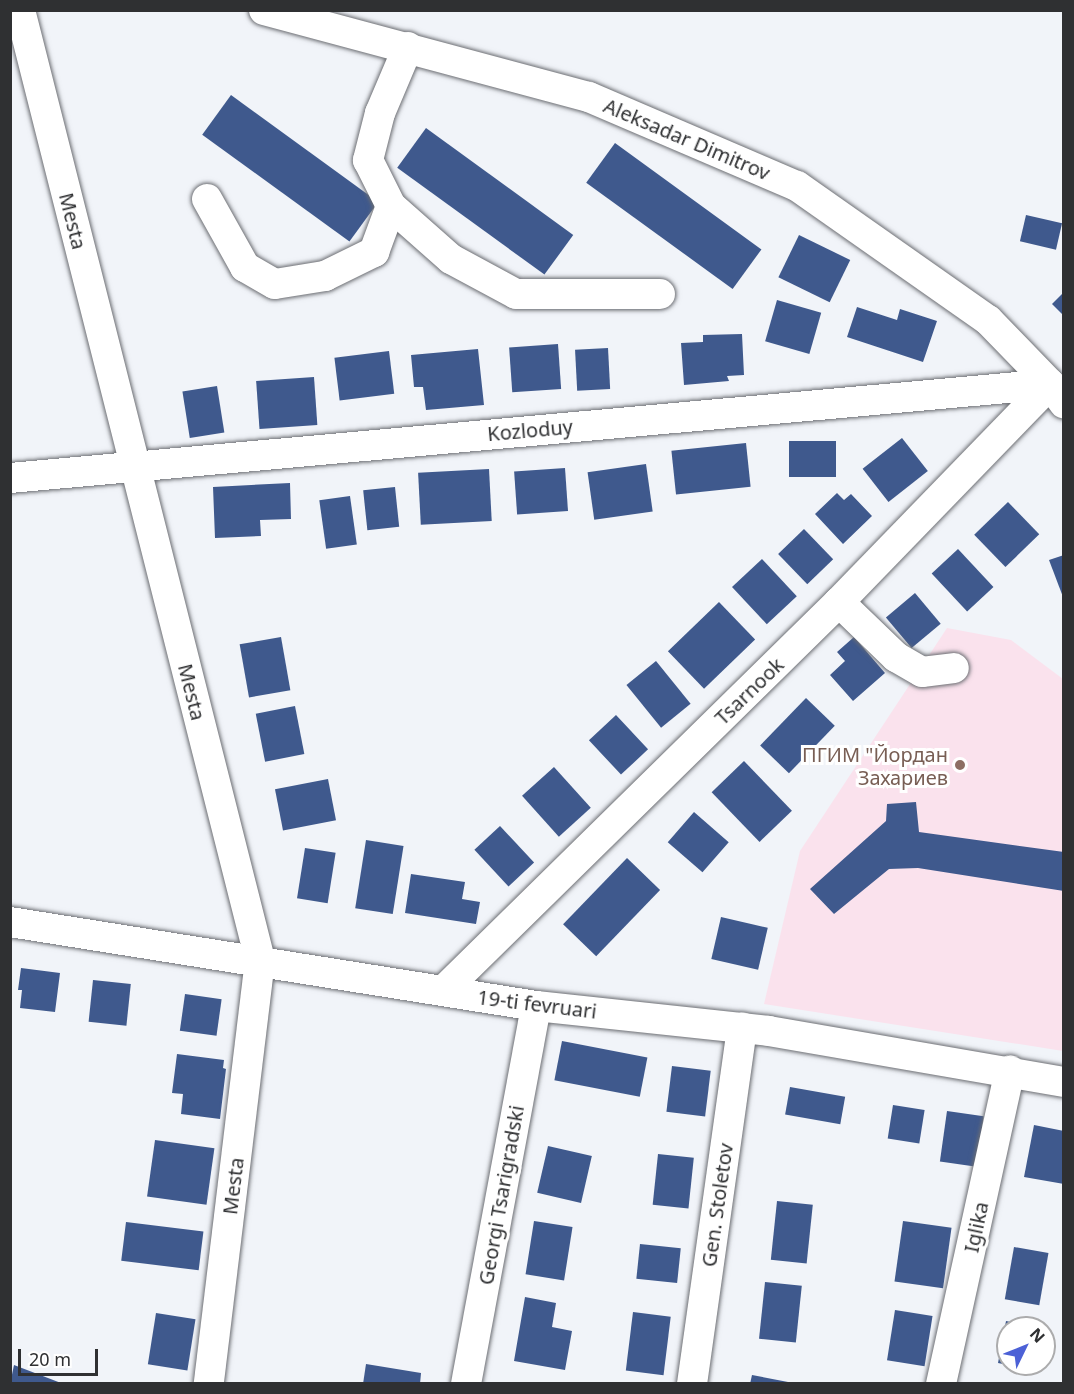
<!DOCTYPE html>
<html>
<head>
<meta charset="utf-8">
<style>
  body { margin:0 }
  #map { position:relative; width:1074px; height:1394px; overflow:hidden; background:#f1f4f9; font-family:"Noto Sans",sans-serif }
  div>[style] { position:absolute }
  .education>* { inset:0; background:#fae2ed }
  .building>* { inset:0; background:#3f598d; transform-origin:0 0 }
  .roads { filter:drop-shadow(0 0 2px #6c6e73) drop-shadow(0 0 2px #6c6e73) }
  .minor>* { height:30px; margin:-15px; padding:0 15px; transform-origin:15px; border-radius:15px; background:#fff }
  .dots>* { width:16px; height:16px; translate:-50% -50%; box-sizing:border-box; border:3px solid #fff; border-radius:50% }
  span { translate:-50% -50%; white-space:nowrap; text-align:center; line-height:1.15; -webkit-text-stroke:6px #fff; paint-order:stroke }
  .street-label { font-size:20px; color:#2f3032 }
  .education-label { font-size:20px; color:#785e54 }
  .right { translate:-100% -50%; text-align:right }
  .frame { position:absolute; inset:0; border:12px solid #2f3032; pointer-events:none }
  .north { position:absolute; left:996px; top:1316px; width:60px; height:60px; box-sizing:border-box; background:#fff; border:2px solid #acacad; border-radius:50%; rotate:47deg; font-size:16px; font-weight:700; line-height:24px; text-align:center; color:#2f3032 }
  .north::after { content:''; display:block; margin:auto; width:21px; height:27px; background:#4c61d6; clip-path:polygon(50% 0,100% 100%,50% 72%,0 100%) }
  .scale { position:absolute; left:18px; top:1349px; width:80px; height:27px; box-sizing:border-box; border:3px solid #2f3032; border-top:0; padding-left:8px; font-size:18px; line-height:21px; white-space:nowrap; color:#2f3032; -webkit-text-stroke:4px #fff; paint-order:stroke }
</style>
</head>
<body>
<div id="map">
  <div class="education">
    <i style="clip-path:polygon(947px 628px,1011px 640px,1063px 679px,1063px 1051px,764px 1004px,800px 851px)"></i>
  </div>
  <div class="building">
    <i style="left:231px;top:95px;width:182px;height:49px;rotate:36deg"></i>
    <i style="left:426px;top:128px;width:182px;height:49px;rotate:36deg"></i>
    <i style="left:615px;top:143px;width:181px;height:49px;rotate:36deg"></i>
    <i style="left:1026px;top:215px;width:37px;height:27px;rotate:13deg"></i>
    <i style="left:799px;top:235px;width:57px;height:47px;rotate:26deg"></i>
    <i style="clip-path:polygon(1064px 292px,1064px 316px,1052px 304px)"></i>
    <i style="left:777px;top:300px;width:46px;height:43px;rotate:16deg"></i>
    <i style="clip-path:polygon(857px 307px,897px 320px,900px 309px,937px 321px,923px 362px,847px 337px)"></i>
    <i style="clip-path:polygon(742px 334px,744px 375px,727px 376px,729px 381px,684px 385px,681px 343px,703px 342px,703px 335px)"></i>
    <i style="left:558px;top:344px;width:45px;height:49px;rotate:86deg"></i>
    <i style="left:608px;top:348px;width:41px;height:33px;rotate:87deg"></i>
    <i style="clip-path:polygon(478px 349px,484px 405px,426px 410px,423px 387px,414px 387px,411px 355px)"></i>
    <i style="left:389px;top:351px;width:43px;height:55px;rotate:83deg"></i>
    <i style="left:314px;top:377px;width:48px;height:58px;rotate:86deg"></i>
    <i style="left:217px;top:386px;width:47px;height:35px;rotate:81deg"></i>
    <i style="left:902px;top:438px;width:42px;height:50px;rotate:52deg"></i>
    <i style="left:836px;top:441px;width:36px;height:47px;rotate:90deg"></i>
    <i style="left:746px;top:443px;width:44px;height:75px;rotate:84deg"></i>
    <i style="left:646px;top:464px;width:48px;height:59px;rotate:82deg"></i>
    <i style="left:565px;top:468px;width:43px;height:51px;rotate:86deg"></i>
    <i style="left:489px;top:469px;width:52px;height:71px;rotate:87deg"></i>
    <i style="clip-path:polygon(290px 483px,291px 519px,260px 520px,261px 536px,215px 538px,213px 487px)"></i>
    <i style="left:395px;top:487px;width:40px;height:32px;rotate:84deg"></i>
    <i style="clip-path:polygon(837px 493px,844px 500px,851px 494px,872px 516px,843px 544px,815px 514px)"></i>
    <i style="left:350px;top:496px;width:49px;height:31px;rotate:82deg"></i>
    <i style="left:1008px;top:502px;width:45px;height:47px;rotate:46deg"></i>
    <i style="left:804px;top:529px;width:42px;height:36px;rotate:46deg"></i>
    <i style="left:958px;top:549px;width:52px;height:36px;rotate:47deg"></i>
    <i style="clip-path:polygon(1064px 555px,1064px 597px,1063px 597px,1049px 560px)"></i>
    <i style="left:762px;top:559px;width:51px;height:41px;rotate:47deg"></i>
    <i style="left:915px;top:593px;width:40px;height:38px;rotate:50deg"></i>
    <i style="left:719px;top:602px;width:52px;height:71px;rotate:46deg"></i>
    <i style="left:281px;top:637px;width:54px;height:42px;rotate:80deg"></i>
    <i style="clip-path:polygon(854px 637px,885px 673px,853px 701px,830px 675px,845px 661px,837px 652px)"></i>
    <i style="left:656px;top:661px;width:55px;height:38px;rotate:51deg"></i>
    <i style="left:806px;top:698px;width:40px;height:66px;rotate:44deg"></i>
    <i style="left:295px;top:706px;width:49px;height:40px;rotate:79deg"></i>
    <i style="left:616px;top:715px;width:47px;height:37px;rotate:47deg"></i>
    <i style="left:744px;top:761px;width:69px;height:45px;rotate:46deg"></i>
    <i style="left:554px;top:767px;width:55px;height:43px;rotate:48deg"></i>
    <i style="left:328px;top:779px;width:42px;height:54px;rotate:79deg"></i>
    <i style="clip-path:polygon(916px 802px,919px 832px,1064px 852px,1064px 891px,918px 868px,889px 869px,834px 914px,810px 889px,886px 821px,887px 804px)"></i>
    <i style="left:694px;top:812px;width:46px;height:40px;rotate:41deg"></i>
    <i style="left:500px;top:826px;width:50px;height:35px;rotate:47deg"></i>
    <i style="left:366px;top:840px;width:38px;height:69px;rotate:9deg"></i>
    <i style="left:305px;top:848px;width:31px;height:51px;rotate:9deg"></i>
    <i style="left:627px;top:858px;width:46px;height:92px;rotate:44deg"></i>
    <i style="clip-path:polygon(411px 874px,465px 882px,462px 899px,480px 902px,476px 924px,405px 913px)"></i>
    <i style="left:721px;top:917px;width:48px;height:43px;rotate:13deg"></i>
    <i style="clip-path:polygon(21px 968px,60px 973px,55px 1012px,20px 1008px,22px 990px,18px 990px)"></i>
    <i style="left:93px;top:980px;width:38px;height:42px;rotate:6deg"></i>
    <i style="left:185px;top:994px;width:37px;height:37px;rotate:8deg"></i>
    <i style="left:562px;top:1041px;width:87px;height:40px;rotate:11deg"></i>
    <i style="clip-path:polygon(177px 1054px,224px 1060px,223px 1068px,226px 1069px,220px 1119px,181px 1114px,183px 1094px,172px 1093px)"></i>
    <i style="left:672px;top:1066px;width:39px;height:46px;rotate:7deg"></i>
    <i style="left:790px;top:1087px;width:56px;height:28px;rotate:10deg"></i>
    <i style="left:893px;top:1105px;width:32px;height:34px;rotate:9deg"></i>
    <i style="left:947px;top:1111px;width:37px;height:51px;rotate:8deg"></i>
    <i style="clip-path:polygon(1034px 1125px,1064px 1131px,1064px 1184px,1024px 1177px)"></i>
    <i style="left:155px;top:1140px;width:60px;height:57px;rotate:8deg"></i>
    <i style="left:548px;top:1146px;width:45px;height:48px;rotate:13deg"></i>
    <i style="left:658px;top:1154px;width:36px;height:51px;rotate:6deg"></i>
    <i style="left:777px;top:1201px;width:36px;height:59px;rotate:6deg"></i>
    <i style="left:534px;top:1221px;width:39px;height:54px;rotate:9deg"></i>
    <i style="left:903px;top:1221px;width:49px;height:61px;rotate:8deg"></i>
    <i style="left:126px;top:1222px;width:78px;height:39px;rotate:7deg"></i>
    <i style="left:640px;top:1244px;width:41px;height:35px;rotate:6deg"></i>
    <i style="left:1014px;top:1247px;width:35px;height:53px;rotate:10deg"></i>
    <i style="left:765px;top:1282px;width:37px;height:57px;rotate:6deg"></i>
    <i style="clip-path:polygon(525px 1297px,556px 1303px,552px 1327px,572px 1331px,565px 1370px,514px 1361px)"></i>
    <i style="left:895px;top:1310px;width:38px;height:51px;rotate:9deg"></i>
    <i style="left:633px;top:1312px;width:38px;height:59px;rotate:7deg"></i>
    <i style="left:156px;top:1313px;width:40px;height:52px;rotate:9deg"></i>
    <i style="clip-path:polygon(1006px 1321px,1035px 1327px,1008px 1328px,1008px 1365px,998px 1363px)"></i>
    <i style="clip-path:polygon(366px 1364px,421px 1373px,420px 1384px,363px 1384px)"></i>
    <i style="clip-path:polygon(1010px 1364px,1037px 1364px,1036px 1370px)"></i>
    <i style="clip-path:polygon(14px 1365px,61px 1383px,61px 1384px,10px 1384px)"></i>
    <i style="clip-path:polygon(752px 1375px,788px 1382px,787px 1384px,750px 1384px)"></i>
  </div>
  <div class="roads">
    <div class="minor">
      <i style="left:20px;top:10px;width:980px;rotate:75.82deg"></i>
      <i style="left:260px;top:960px;width:427px;rotate:96.9deg"></i>
      <i style="left:264px;top:10px;width:336px;rotate:15deg"></i>
      <i style="left:589px;top:97px;width:226px;rotate:23.2deg"></i>
      <i style="left:797px;top:186px;width:233px;rotate:35.1deg"></i>
      <i style="left:988px;top:320px;width:89px;rotate:45.9deg"></i>
      <i style="left:1050px;top:384px;width:24px;rotate:54deg"></i>
      <i style="left:408px;top:47px;width:72px;rotate:113deg"></i>
      <i style="left:380px;top:113px;width:49px;rotate:104.3deg"></i>
      <i style="left:368px;top:160px;width:51px;rotate:63.4deg"></i>
      <i style="left:391px;top:206px;width:80px;rotate:41.5deg"></i>
      <i style="left:451px;top:259px;width:74px;rotate:28.3deg"></i>
      <i style="left:516px;top:294px;width:144px"></i>
      <i style="left:207px;top:199px;width:78px;rotate:60.8deg"></i>
      <i style="left:245px;top:267px;width:34px;rotate:30deg"></i>
      <i style="left:275px;top:284px;width:51px;rotate:-9.1deg"></i>
      <i style="left:325px;top:276px;width:55px;rotate:-26.1deg"></i>
      <i style="left:374px;top:252px;width:49px;rotate:-69.7deg"></i>
      <i style="left:10px;top:478px;width:1044px;rotate:-5.16deg"></i>
      <i style="left:839px;top:602px;width:79px;rotate:44deg"></i>
      <i style="left:896px;top:657px;width:30px;rotate:30deg"></i>
      <i style="left:922px;top:672px;width:32px;rotate:-7deg"></i>
      <i style="left:10px;top:922px;width:533px;rotate:9.07deg"></i>
      <i style="left:536px;top:1006px;width:234px;rotate:6.1deg"></i>
      <i style="left:769px;top:1031px;width:299px;rotate:9.8deg"></i>
      <i style="left:443px;top:991px;width:555px;rotate:-44.49deg"></i>
      <i style="left:839px;top:602px;width:303px;rotate:-45.9deg"></i>
      <i style="left:466px;top:1384px;width:384px;rotate:-79.5deg"></i>
      <i style="left:692px;top:1384px;width:360px;rotate:-82deg"></i>
      <i style="left:941px;top:1384px;width:321px;rotate:-77.6deg"></i>
    </div>
  </div>
  <div class="dots">
    <i style="left:960px;top:765px;background:#8d6e63"></i>
  </div>
  <div class="street-label">
    <span style="left:687px;top:139px;rotate:23deg">Aleksadar Dimitrov</span>
    <span style="left:73px;top:221px;rotate:76deg">Mesta</span>
    <span style="left:530px;top:430px;rotate:-5deg">Kozloduy</span>
    <span style="left:749px;top:691px;rotate:-44deg">Tsarnook</span>
    <span style="left:192px;top:692px;rotate:76deg">Mesta</span>
    <span style="left:537px;top:1004px;rotate:7deg">19-ti fevruari</span>
    <span style="left:233px;top:1186px;rotate:-83deg">Mesta</span>
    <span style="left:501px;top:1195px;rotate:-80deg">Georgi Tsarigradski</span>
    <span style="left:717px;top:1205px;rotate:-82deg">Gen. Stoletov</span>
    <span style="left:976px;top:1227px;rotate:-78deg">Iglika</span>
  </div>
  <div class="education-label">
    <span class="right" style="left:948px;top:766px">ПГИМ "Йордан<br>Захариев</span>
  </div>
  <div class="frame"></div>
  <div class="north">N</div>
  <div class="scale">20 m</div>
</div>
</body>
</html>
